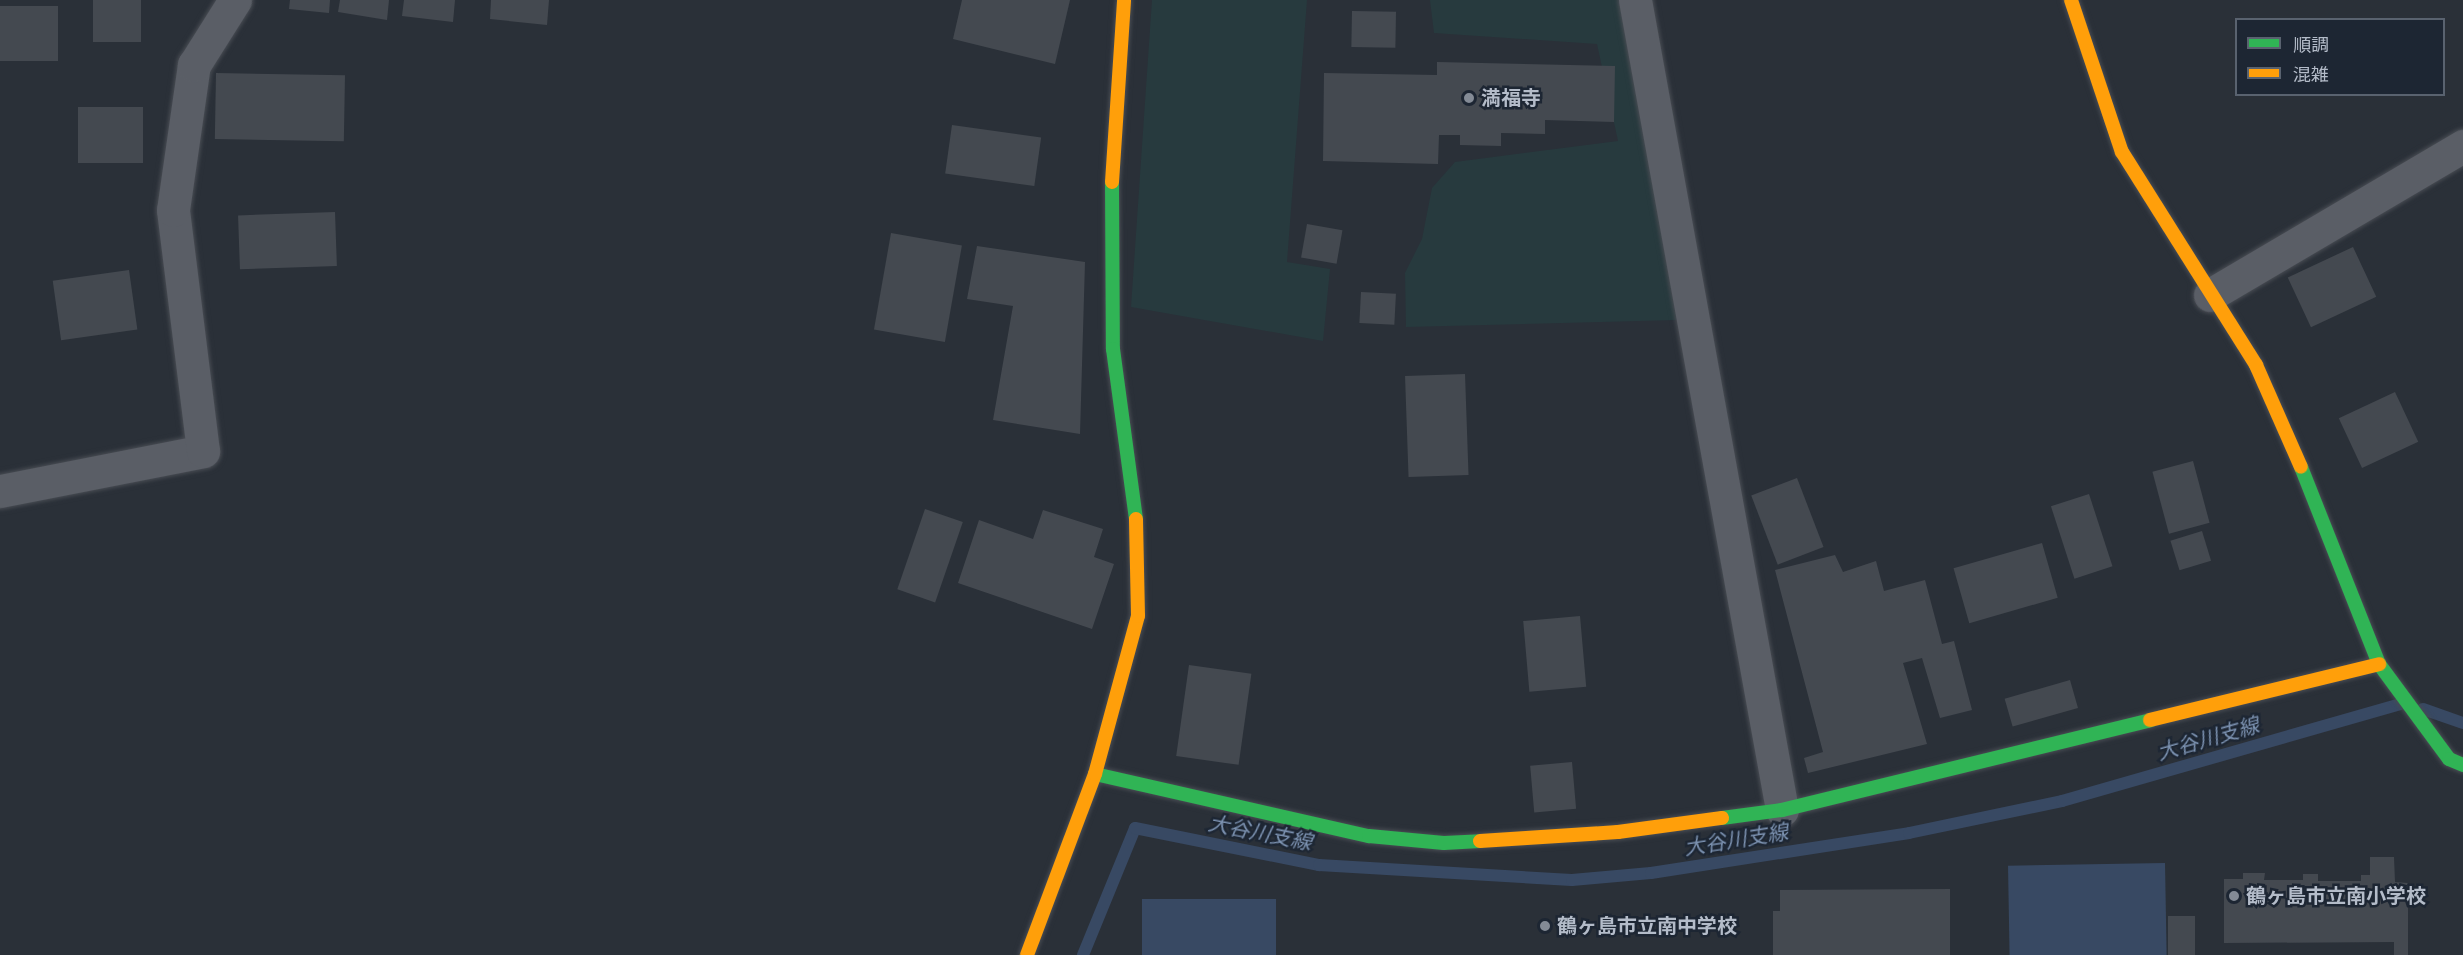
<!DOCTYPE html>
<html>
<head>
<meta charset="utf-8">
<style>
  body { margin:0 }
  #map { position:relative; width:2463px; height:955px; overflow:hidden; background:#2a3038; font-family:Rubik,"Noto Sans JP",sans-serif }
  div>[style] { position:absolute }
  .green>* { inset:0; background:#273a3e }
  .water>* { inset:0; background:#384963; transform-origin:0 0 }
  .stream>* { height:12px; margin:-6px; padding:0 6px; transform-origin:6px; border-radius:6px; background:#384963 }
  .building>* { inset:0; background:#444950; transform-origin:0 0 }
  .roads { filter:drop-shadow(0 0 2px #484c53) drop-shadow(0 0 2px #484c53) }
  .street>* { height:33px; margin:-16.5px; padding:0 16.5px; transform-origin:16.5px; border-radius:16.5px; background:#5a5e66 }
  .fast>* { height:14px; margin:-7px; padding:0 7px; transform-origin:7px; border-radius:7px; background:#30b455 }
  .slow>* { height:14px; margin:-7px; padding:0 7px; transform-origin:7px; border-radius:7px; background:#ff9f0a }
  .dots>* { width:16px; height:16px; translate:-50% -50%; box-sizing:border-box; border:3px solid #1d2633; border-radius:50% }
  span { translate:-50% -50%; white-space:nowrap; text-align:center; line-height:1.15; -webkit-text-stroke:5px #1d2633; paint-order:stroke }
  .poi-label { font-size:20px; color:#b4bcc9; font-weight:700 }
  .left { translate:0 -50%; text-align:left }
  .water-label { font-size:21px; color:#7c92b1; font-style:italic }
  .legend { position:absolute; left:2235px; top:18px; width:210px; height:78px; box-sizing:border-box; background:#1d2633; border:2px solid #59626f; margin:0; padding:8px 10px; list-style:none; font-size:18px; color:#b4bcc9 }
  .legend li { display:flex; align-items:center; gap:12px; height:30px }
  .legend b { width:30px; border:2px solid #59626f }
</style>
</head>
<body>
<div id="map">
  <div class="green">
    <i style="clip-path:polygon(1152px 0,1307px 0,1287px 262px,1330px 269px,1323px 341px,1131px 307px)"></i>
    <i style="clip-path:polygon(1430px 0,1625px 0,1677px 320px,1406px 327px,1405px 273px,1422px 239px,1432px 188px,1455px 162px,1618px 141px,1597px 44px,1434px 33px)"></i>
  </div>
  <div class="water">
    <i style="left:2165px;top:863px;width:92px;height:157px;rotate:89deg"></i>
    <i style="left:1142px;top:899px;width:134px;height:56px"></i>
  </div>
  <div class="stream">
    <i style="left:2423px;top:709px;width:42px;rotate:19.3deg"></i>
    <i style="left:1083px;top:955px;width:137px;rotate:-67.7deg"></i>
    <i style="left:1135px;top:828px;width:188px;rotate:11.4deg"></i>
    <i style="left:1319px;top:865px;width:253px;rotate:3.4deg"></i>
    <i style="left:1572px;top:880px;width:79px;rotate:-5.1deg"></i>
    <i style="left:1651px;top:873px;width:261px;rotate:-8.8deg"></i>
    <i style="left:1909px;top:833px;width:156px;rotate:-11.8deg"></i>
    <i style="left:2062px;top:801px;width:355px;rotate:-16deg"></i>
  </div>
  <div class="building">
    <i style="left:93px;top:0;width:48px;height:42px"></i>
    <i style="clip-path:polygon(290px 0,330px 0,329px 13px,289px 9px)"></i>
    <i style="clip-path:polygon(340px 0,389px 0,387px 20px,338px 12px)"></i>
    <i style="clip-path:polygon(404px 0,455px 0,453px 22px,402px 16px)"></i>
    <i style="clip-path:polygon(491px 0,549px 0,547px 25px,490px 19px)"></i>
    <i style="clip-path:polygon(962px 0,1070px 0,1055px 64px,953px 39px)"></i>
    <i style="left:0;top:6px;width:58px;height:55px"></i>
    <i style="left:1352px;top:11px;width:44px;height:36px;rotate:1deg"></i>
    <i style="clip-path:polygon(1437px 62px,1615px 66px,1614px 122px,1545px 120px,1545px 134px,1501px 133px,1501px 146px,1460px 145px,1460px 135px,1439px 135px,1438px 164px,1323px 161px,1324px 73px,1437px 75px)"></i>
    <i style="left:216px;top:73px;width:129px;height:66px;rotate:1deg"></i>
    <i style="left:78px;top:107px;width:65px;height:56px"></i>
    <i style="left:952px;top:125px;width:90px;height:49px;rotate:8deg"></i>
    <i style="left:335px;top:212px;width:54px;height:97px;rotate:88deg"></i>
    <i style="left:1307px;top:224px;width:36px;height:34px;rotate:10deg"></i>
    <i style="left:891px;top:233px;width:72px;height:98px;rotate:10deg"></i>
    <i style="clip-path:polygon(977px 246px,1085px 262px,1080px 434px,993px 420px,1013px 306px,967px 299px)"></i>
    <i style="left:2353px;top:247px;width:55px;height:72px;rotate:65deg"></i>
    <i style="left:129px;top:270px;width:60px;height:77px;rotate:82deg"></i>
    <i style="left:1361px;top:292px;width:35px;height:31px;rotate:3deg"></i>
    <i style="left:1465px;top:374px;width:101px;height:60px;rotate:88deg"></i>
    <i style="left:2395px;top:392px;width:55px;height:62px;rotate:65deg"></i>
    <i style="left:2193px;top:461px;width:64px;height:42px;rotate:75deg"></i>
    <i style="left:1797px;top:478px;width:74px;height:49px;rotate:69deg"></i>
    <i style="left:2089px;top:494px;width:76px;height:40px;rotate:72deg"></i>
    <i style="left:925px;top:509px;width:40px;height:85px;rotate:19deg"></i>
    <i style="clip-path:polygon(1043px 510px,1103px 529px,1094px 557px,1114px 564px,1092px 629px,958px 583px,979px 520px,1033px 539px)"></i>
    <i style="left:2202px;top:531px;width:31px;height:33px;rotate:73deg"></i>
    <i style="left:2042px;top:543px;width:57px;height:92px;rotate:74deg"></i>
    <i style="clip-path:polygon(1835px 555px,1843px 572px,1876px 561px,1884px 591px,1925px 580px,1942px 644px,1954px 641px,1972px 710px,1940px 718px,1922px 658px,1903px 663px,1927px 744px,1808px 773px,1804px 758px,1823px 752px,1775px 570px)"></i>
    <i style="left:1580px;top:616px;width:71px;height:57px;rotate:85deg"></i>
    <i style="left:1189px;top:665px;width:63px;height:92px;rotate:8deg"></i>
    <i style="left:2070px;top:680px;width:29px;height:68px;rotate:74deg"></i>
    <i style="left:1572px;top:762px;width:47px;height:42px;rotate:85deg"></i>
    <i style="clip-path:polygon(2370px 857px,2394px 857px,2395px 882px,2408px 883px,2408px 955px,2394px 955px,2394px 942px,2224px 943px,2224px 879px,2243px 879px,2243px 873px,2265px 873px,2264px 880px,2303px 880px,2303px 874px,2318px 874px,2318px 881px,2361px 881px,2361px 875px,2370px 875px)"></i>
    <i style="clip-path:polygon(1950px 889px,1950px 955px,1773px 955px,1773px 911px,1780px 911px,1780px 890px)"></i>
    <i style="left:2168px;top:916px;width:27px;height:39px"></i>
  </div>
  <div class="roads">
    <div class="street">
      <i style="left:1635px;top:0;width:823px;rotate:79.71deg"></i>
      <i style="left:2210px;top:295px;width:294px;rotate:-30.5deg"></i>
      <i style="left:0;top:491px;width:207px;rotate:-11.1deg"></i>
      <i style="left:203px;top:451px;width:243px;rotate:-97.1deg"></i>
      <i style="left:173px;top:210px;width:147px;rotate:-81.8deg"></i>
      <i style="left:194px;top:65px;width:77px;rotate:-57.8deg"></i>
    </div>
    <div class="fast">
      <i style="left:1112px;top:182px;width:167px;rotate:89.7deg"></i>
      <i style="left:1113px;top:349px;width:172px;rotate:82.3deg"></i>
      <i style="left:2301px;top:467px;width:212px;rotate:68.4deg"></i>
      <i style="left:2379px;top:664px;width:118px;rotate:53.6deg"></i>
      <i style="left:2449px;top:759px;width:15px;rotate:23deg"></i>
      <i style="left:1095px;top:774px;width:281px;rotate:12.8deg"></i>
      <i style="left:1369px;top:836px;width:75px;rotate:5.3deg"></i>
      <i style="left:1444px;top:843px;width:36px;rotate:-3deg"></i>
      <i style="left:1722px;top:818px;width:61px;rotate:-7.6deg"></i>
      <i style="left:1782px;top:810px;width:379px;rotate:-13.7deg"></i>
    </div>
    <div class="slow">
      <i style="left:2071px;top:0;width:160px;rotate:71.5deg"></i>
      <i style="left:2122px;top:152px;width:252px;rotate:57.8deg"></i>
      <i style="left:2256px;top:365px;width:111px;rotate:66.2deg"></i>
      <i style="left:1112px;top:182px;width:182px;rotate:-86.2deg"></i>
      <i style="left:2150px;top:720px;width:236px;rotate:-13.7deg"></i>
      <i style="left:1480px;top:841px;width:138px;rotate:-3.7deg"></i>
      <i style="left:1618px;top:832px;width:105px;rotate:-7.7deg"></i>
      <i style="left:1027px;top:955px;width:193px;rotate:-69.4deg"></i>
      <i style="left:1095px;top:774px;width:164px;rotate:-74.8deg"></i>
      <i style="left:1138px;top:616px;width:97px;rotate:-91.2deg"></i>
    </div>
  </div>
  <div class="dots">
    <i style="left:1469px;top:98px;background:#848b96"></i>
    <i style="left:2234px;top:896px;background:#848b96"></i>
    <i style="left:1545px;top:926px;background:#848b96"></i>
  </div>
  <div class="poi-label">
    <span class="left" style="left:1481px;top:98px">満福寺</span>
    <span class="left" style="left:2246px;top:896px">鶴ヶ島市立南小学校</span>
    <span class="left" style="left:1557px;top:926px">鶴ヶ島市立南中学校</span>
  </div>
  <div class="water-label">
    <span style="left:2208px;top:739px;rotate:-16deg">大谷川支線</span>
    <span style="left:1260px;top:833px;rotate:11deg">大谷川支線</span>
    <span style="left:1736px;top:840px;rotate:-9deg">大谷川支線</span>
  </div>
  <ul class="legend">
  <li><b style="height:8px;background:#30b455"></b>順調</li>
  <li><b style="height:8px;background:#ff9f0a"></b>混雑</li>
  </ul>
</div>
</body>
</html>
